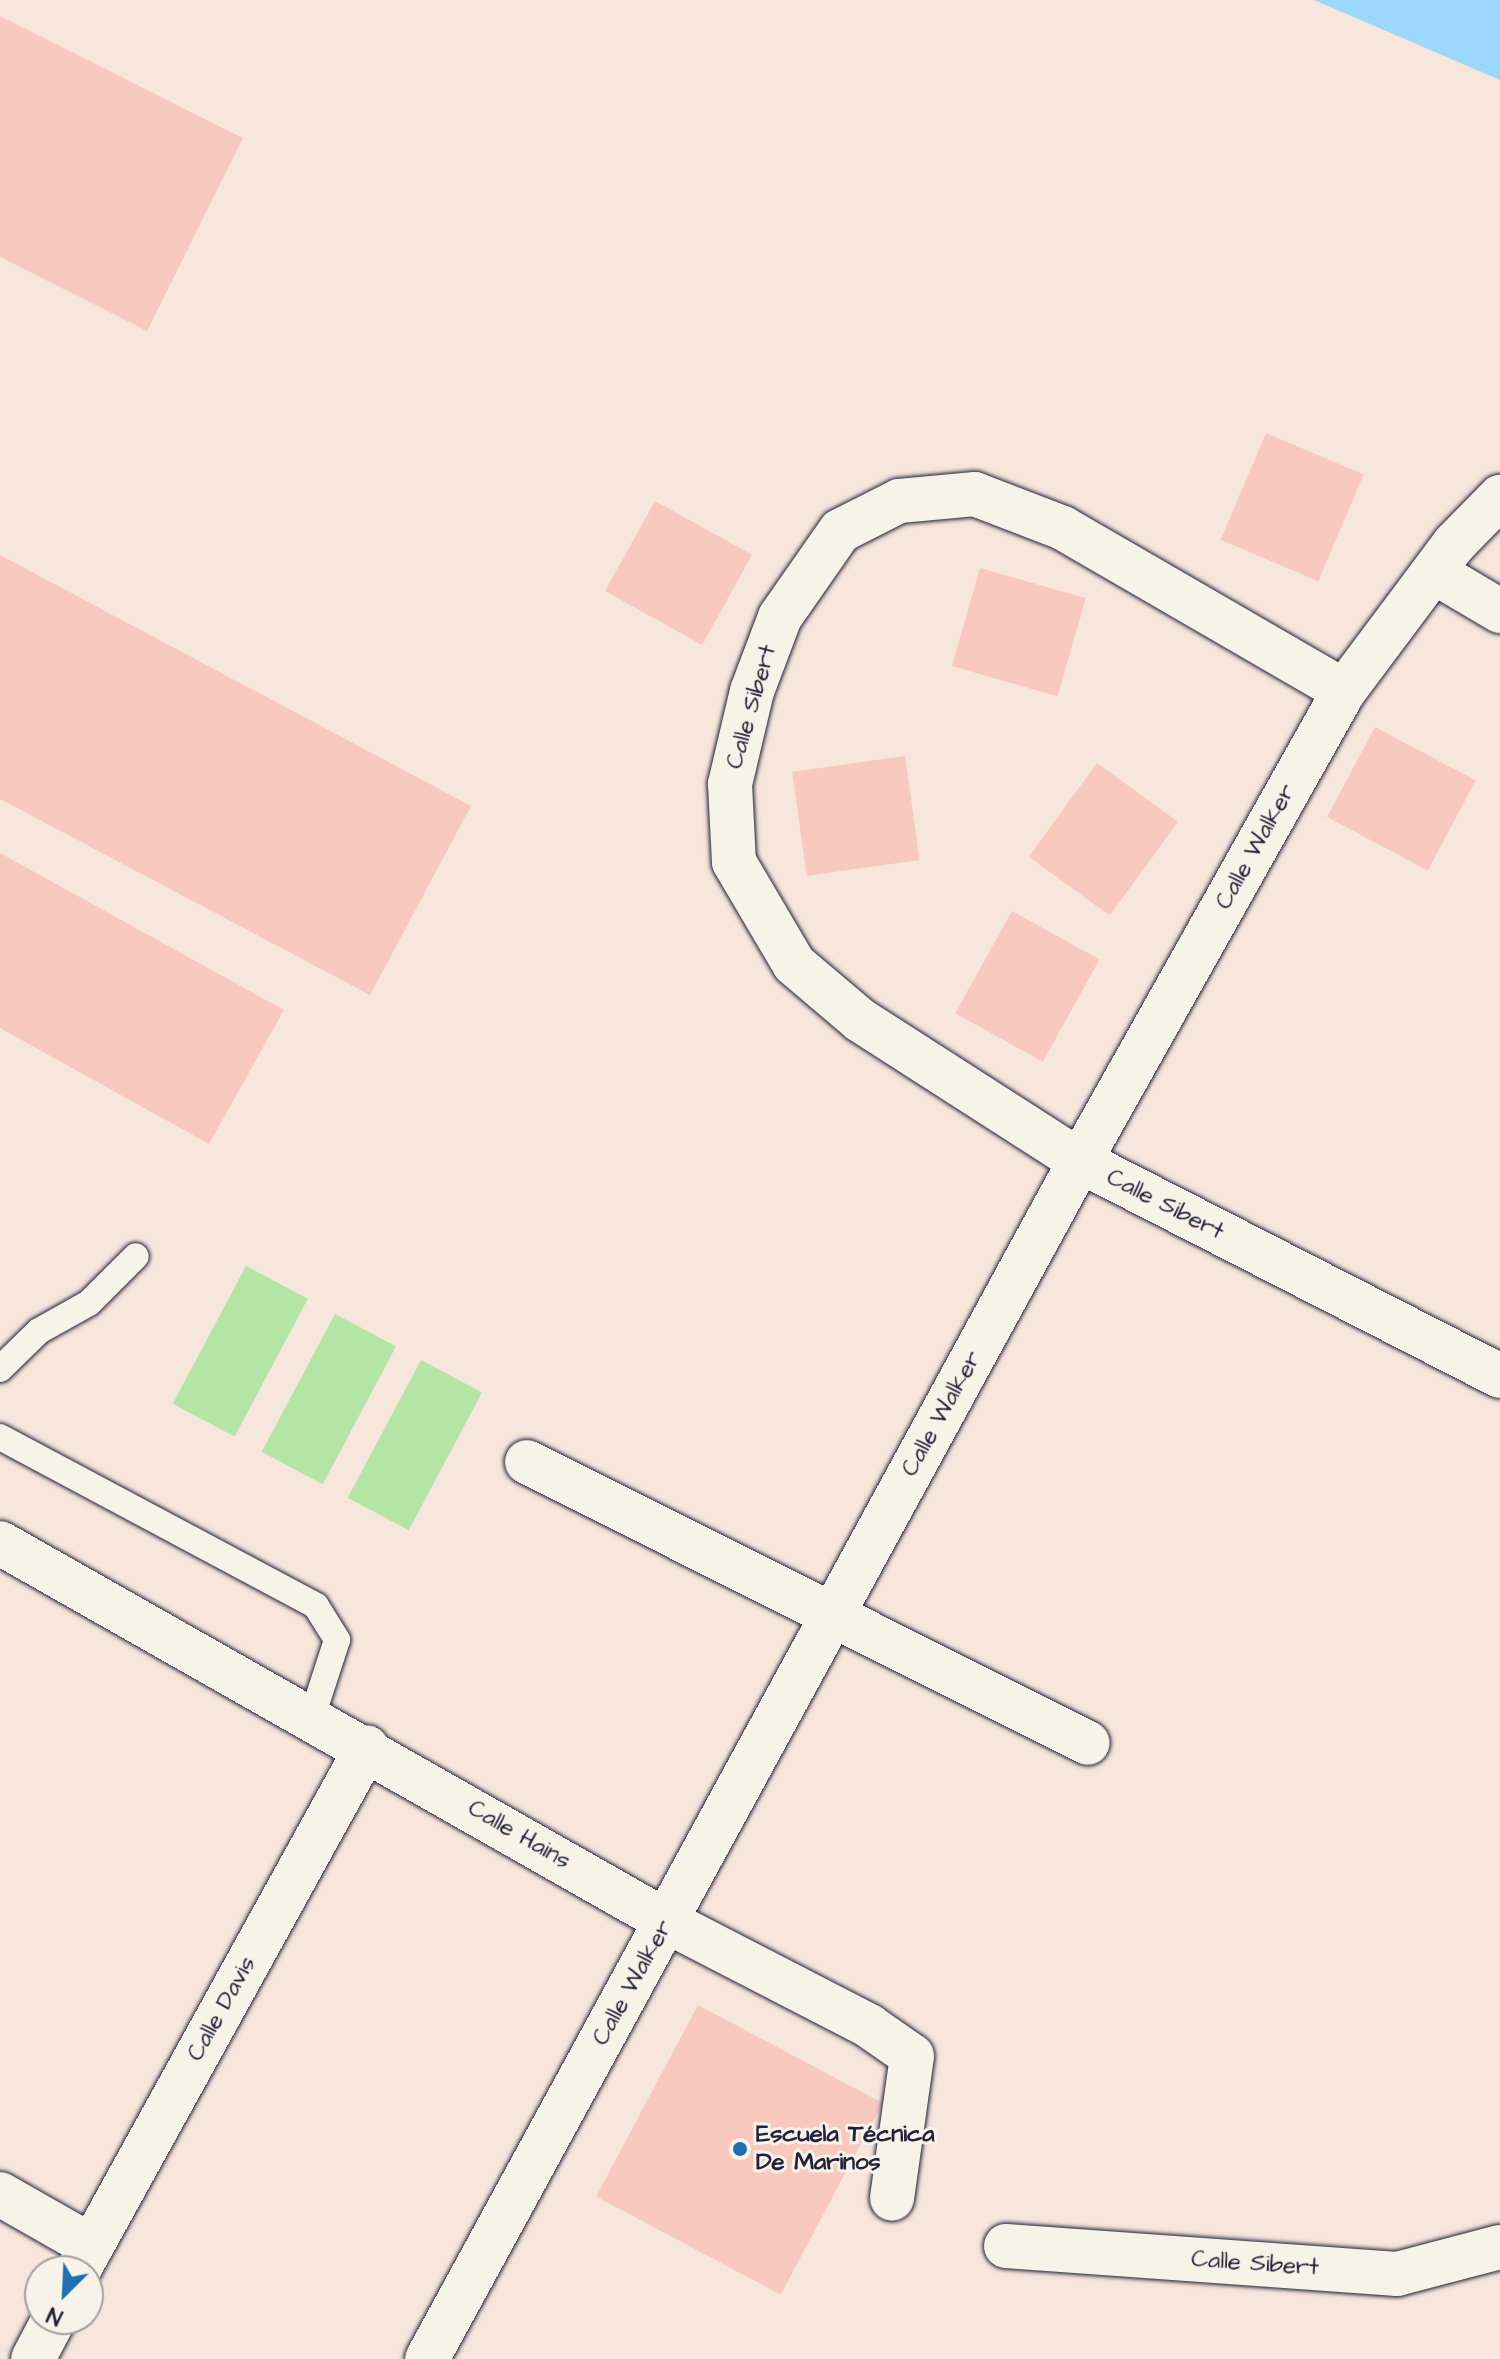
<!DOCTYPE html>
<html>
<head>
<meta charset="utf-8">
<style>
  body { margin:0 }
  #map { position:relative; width:1500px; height:2359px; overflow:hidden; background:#f7e6db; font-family:"Architects Daughter",sans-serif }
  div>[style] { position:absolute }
  .green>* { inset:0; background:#b2e5a6; transform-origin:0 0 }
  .water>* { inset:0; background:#9cd8fd }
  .building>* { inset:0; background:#f8c9be; transform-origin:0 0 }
  .roads { filter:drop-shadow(0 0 2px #22223b) drop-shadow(0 0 2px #22223b) }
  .lane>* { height:26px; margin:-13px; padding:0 13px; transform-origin:13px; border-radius:13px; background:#f7f3e8 }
  .street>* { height:44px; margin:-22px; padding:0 22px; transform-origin:22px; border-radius:22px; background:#f7f3e8 }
  .dots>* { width:22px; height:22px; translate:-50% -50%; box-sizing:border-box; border:4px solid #f7f3e8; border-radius:50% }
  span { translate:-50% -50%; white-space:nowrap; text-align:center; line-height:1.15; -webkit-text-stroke:6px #f7f3e8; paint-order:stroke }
  .street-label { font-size:24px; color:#22223b }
  .poi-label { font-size:24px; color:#22223b; font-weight:700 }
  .left { translate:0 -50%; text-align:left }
  .north { position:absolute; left:24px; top:2255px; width:80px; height:80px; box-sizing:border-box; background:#f7f3e8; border:2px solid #a29fa3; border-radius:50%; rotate:204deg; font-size:22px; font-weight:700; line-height:32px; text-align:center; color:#22223b }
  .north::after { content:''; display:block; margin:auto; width:28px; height:36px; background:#1f6fb2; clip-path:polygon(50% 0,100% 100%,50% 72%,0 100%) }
</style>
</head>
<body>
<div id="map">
  <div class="green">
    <i style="left:246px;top:1266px;width:70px;height:156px;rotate:28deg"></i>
    <i style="left:335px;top:1314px;width:69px;height:156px;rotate:28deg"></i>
    <i style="left:421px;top:1360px;width:69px;height:156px;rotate:28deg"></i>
  </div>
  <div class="water">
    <i style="clip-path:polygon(1314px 0,1500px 0,1500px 80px)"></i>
  </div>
  <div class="building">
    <i style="clip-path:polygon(0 16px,243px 138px,147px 331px,0 257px)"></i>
    <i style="left:1266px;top:433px;width:106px;height:116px;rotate:23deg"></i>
    <i style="left:655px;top:501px;width:111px;height:103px;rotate:29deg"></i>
    <i style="clip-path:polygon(0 555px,471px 806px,370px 995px,0 799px)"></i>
    <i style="left:980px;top:568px;width:110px;height:102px;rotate:16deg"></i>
    <i style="left:1375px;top:727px;width:114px;height:102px;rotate:28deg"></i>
    <i style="left:905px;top:756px;width:105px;height:114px;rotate:82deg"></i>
    <i style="left:1097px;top:763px;width:100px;height:116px;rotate:36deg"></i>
    <i style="clip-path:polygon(0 853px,284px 1010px,209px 1144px,0 1028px)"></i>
    <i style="left:1012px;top:911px;width:100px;height:117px;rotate:29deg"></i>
    <i style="left:698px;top:2005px;width:209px;height:217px;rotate:28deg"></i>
  </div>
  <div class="roads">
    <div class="lane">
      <i style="left:0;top:1369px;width:54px;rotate:-44.3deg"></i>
      <i style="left:39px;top:1331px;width:57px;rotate:-29.2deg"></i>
      <i style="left:89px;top:1303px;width:66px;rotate:-45deg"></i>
      <i style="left:0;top:1437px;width:358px;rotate:28.1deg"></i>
      <i style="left:316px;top:1606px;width:40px;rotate:58deg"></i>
      <i style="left:337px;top:1640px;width:81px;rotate:108deg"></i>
    </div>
    <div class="street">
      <i style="left:1434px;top:572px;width:77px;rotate:30.6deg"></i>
      <i style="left:1344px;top:691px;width:325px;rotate:-149.9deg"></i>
      <i style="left:1063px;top:528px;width:94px;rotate:-158.9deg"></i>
      <i style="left:975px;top:494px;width:76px;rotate:174.7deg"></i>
      <i style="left:899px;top:501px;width:66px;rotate:153deg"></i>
      <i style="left:840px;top:531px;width:105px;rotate:124.9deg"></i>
      <i style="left:780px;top:617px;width:79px;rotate:110.7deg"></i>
      <i style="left:752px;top:691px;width:96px;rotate:103.3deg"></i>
      <i style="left:730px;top:784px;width:78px;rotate:87.1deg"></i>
      <i style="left:734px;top:862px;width:118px;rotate:59.5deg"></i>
      <i style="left:794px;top:964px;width:87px;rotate:40.3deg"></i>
      <i style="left:860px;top:1020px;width:261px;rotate:32.7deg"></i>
      <i style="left:1080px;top:1161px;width:472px;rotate:27.1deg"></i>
      <i style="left:527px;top:1462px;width:627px;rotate:26.61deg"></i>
      <i style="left:0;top:1543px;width:766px;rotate:29.58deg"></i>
      <i style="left:666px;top:1921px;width:229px;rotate:27.3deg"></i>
      <i style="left:869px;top:2026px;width:52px;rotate:34.9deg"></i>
      <i style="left:912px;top:2056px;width:144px;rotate:98deg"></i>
      <i style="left:0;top:2194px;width:105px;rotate:29.7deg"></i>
      <i style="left:1006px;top:2246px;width:392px;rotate:4.1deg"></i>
      <i style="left:1397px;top:2274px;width:106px;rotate:-14.7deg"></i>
      <i style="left:78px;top:2271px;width:598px;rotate:-61.12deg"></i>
      <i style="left:33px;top:2359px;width:45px;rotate:-62.3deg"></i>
      <i style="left:427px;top:2359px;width:1364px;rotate:-61.41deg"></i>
      <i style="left:1080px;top:1161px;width:539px;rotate:-60.68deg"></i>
      <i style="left:1344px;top:691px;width:184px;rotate:-53.2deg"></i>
      <i style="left:1454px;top:544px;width:66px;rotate:-45.6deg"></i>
    </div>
  </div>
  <div class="dots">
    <i style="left:740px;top:2149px;background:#1f6fb2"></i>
  </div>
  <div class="street-label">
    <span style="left:752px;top:707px;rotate:-74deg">Calle Sibert</span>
    <span style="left:1256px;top:847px;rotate:-61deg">Calle Walker</span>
    <span style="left:1165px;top:1205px;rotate:27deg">Calle Sibert</span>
    <span style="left:942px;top:1414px;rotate:-61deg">Calle Walker</span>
    <span style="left:519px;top:1835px;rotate:30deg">Calle Hains</span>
    <span style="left:633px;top:1983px;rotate:-61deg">Calle Walker</span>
    <span style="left:222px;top:2009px;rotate:-61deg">Calle Davis</span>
    <span style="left:1255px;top:2264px;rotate:4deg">Calle Sibert</span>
  </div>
  <div class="poi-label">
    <span class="left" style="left:756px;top:2149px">Escuela Técnica<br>De Marinos</span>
  </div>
  <div class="north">N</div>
</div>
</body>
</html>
